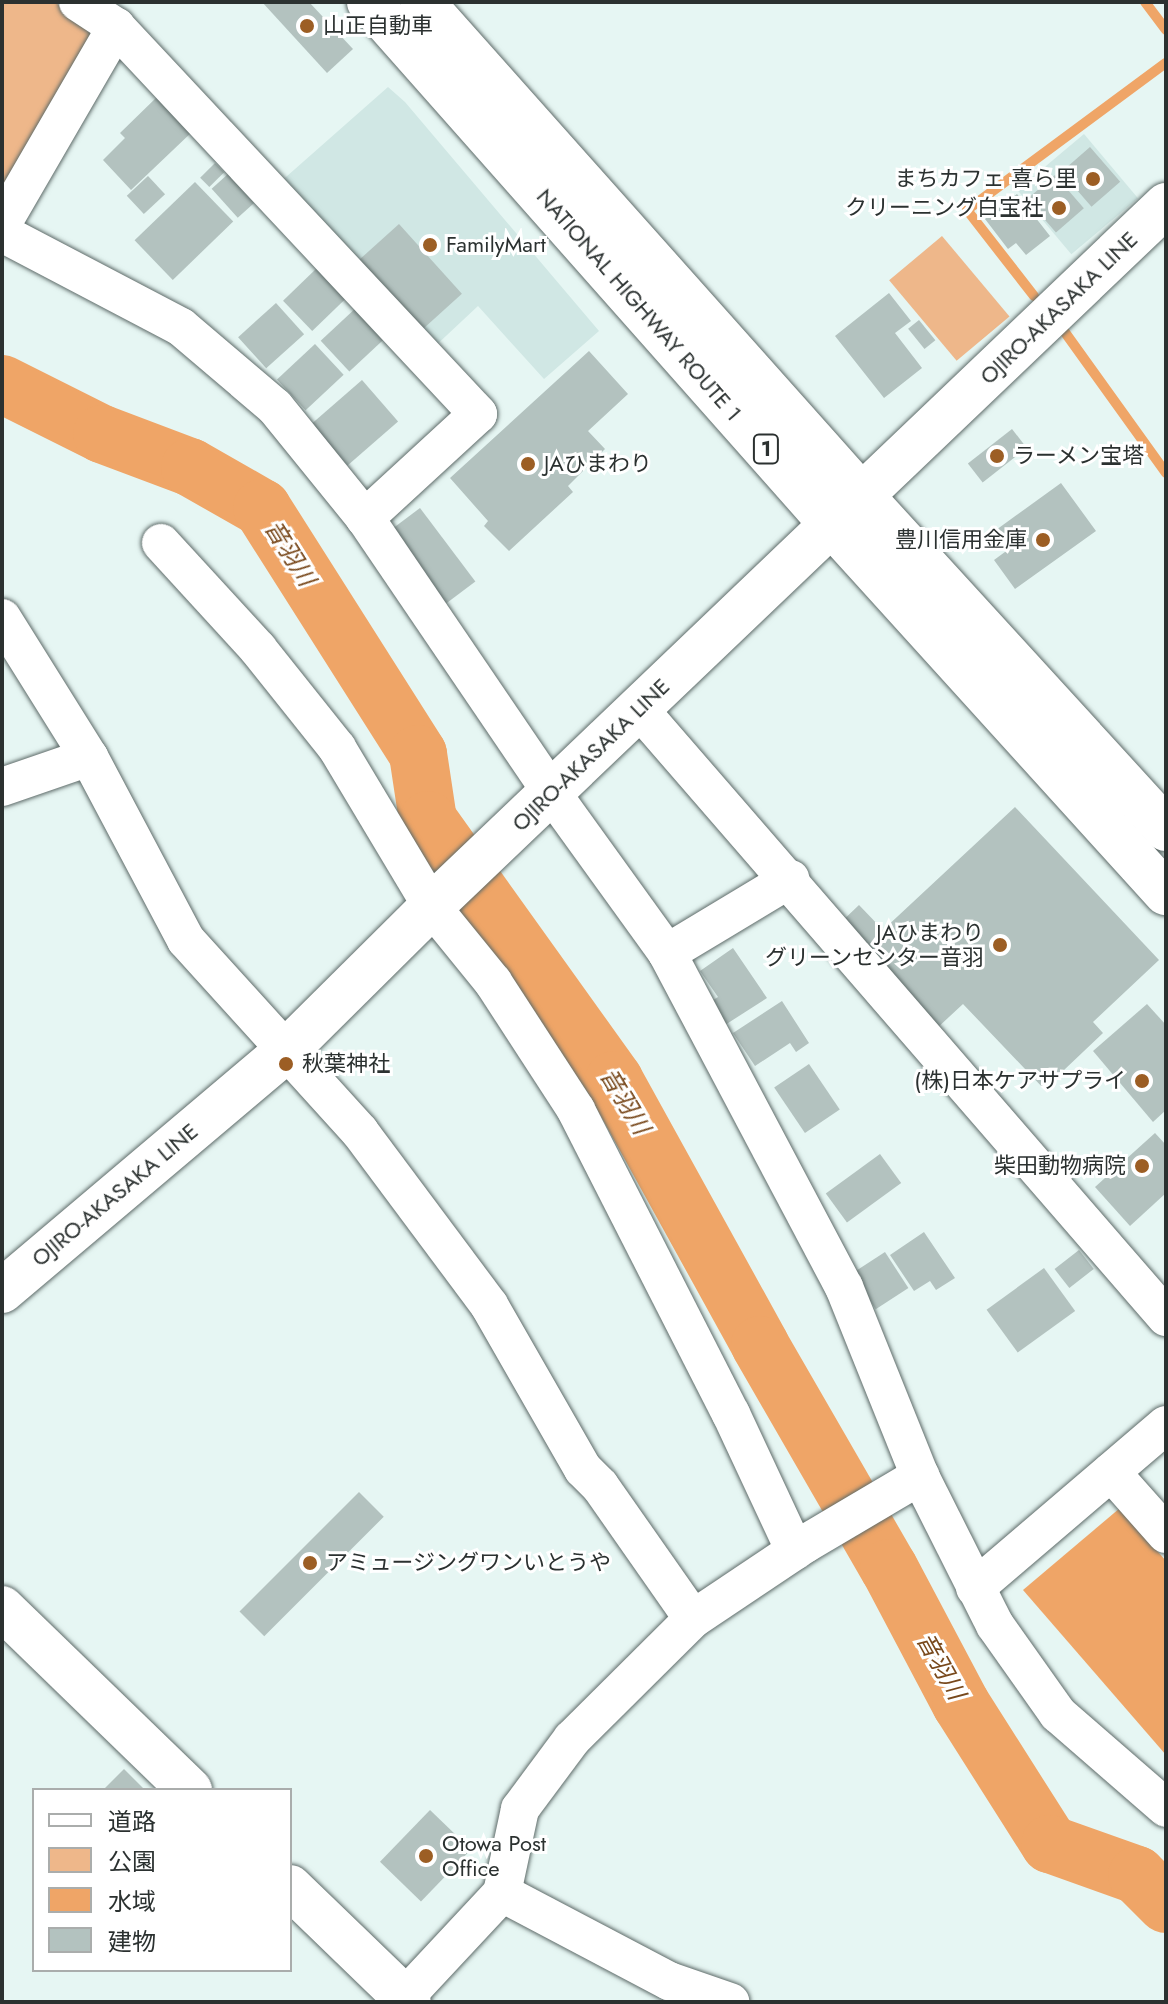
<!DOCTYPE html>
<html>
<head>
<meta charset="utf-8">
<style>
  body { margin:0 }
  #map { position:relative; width:1168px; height:2004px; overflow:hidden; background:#e6f6f3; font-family:Jost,"Noto Sans JP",sans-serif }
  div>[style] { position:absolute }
  .built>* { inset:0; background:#d0e7e4; transform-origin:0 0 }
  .green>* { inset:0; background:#eeb78a; transform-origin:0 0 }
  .water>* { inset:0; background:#efa567 }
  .stream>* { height:10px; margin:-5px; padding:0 5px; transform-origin:5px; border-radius:5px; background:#efa567 }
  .river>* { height:58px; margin:-29px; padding:0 29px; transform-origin:29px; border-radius:29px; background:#efa567 }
  .building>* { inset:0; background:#b3c2bf; transform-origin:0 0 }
  .roads { filter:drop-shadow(0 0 2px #5e6b69) drop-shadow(0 0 2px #5e6b69) }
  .minor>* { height:38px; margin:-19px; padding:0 19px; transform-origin:19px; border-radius:19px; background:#fff }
  .major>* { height:44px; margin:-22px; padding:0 22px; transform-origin:22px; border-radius:22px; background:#fff }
  .highway>* { height:44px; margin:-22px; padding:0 22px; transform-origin:22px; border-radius:22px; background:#fff }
  .dots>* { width:22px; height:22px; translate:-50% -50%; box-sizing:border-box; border:4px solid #fff; border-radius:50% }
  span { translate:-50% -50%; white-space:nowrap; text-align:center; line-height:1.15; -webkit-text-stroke:6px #fff; paint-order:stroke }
  .shield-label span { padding:2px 6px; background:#fff; border:2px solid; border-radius:6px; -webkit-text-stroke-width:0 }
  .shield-label { font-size:20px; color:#2b3130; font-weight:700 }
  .poi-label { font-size:22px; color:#2b3130 }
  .left { translate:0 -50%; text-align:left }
  .right { translate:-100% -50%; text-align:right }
  .street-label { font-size:22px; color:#2b3130 }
  .water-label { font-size:24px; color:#78481b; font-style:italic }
  .frame { position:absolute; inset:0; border:4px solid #2b3130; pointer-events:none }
  .legend { position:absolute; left:32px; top:1788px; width:260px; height:184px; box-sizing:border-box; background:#fff; border:2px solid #aaadac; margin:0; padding:10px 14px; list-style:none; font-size:24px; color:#2b3130 }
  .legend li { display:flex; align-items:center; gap:16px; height:40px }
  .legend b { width:40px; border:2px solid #aaadac }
</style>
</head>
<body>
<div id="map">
  <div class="built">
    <i style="clip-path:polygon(388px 87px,405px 102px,599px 331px,544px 379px,478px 306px,431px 350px,278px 184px)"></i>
    <i style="left:1084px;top:134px;width:84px;height:87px;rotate:50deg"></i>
  </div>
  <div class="green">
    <i style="clip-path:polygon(2px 2px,54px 2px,91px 25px,95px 37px,2px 203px)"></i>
    <i style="left:942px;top:236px;width:105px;height:69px;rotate:50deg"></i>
  </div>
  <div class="water">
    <i style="clip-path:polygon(1120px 1508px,1166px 1561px,1166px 1755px,1023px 1590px)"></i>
  </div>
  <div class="stream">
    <i style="left:1145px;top:2px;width:35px;rotate:53deg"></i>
    <i style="left:1034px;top:296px;width:109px;rotate:-127.9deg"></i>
    <i style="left:967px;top:210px;width:247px;rotate:-36.5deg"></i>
    <i style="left:1064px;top:331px;width:175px;rotate:54.3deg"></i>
  </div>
  <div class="river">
    <i style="left:2px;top:384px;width:112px;rotate:26.6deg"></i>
    <i style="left:102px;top:434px;width:94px;rotate:20.6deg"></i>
    <i style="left:190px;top:467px;width:83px;rotate:29.7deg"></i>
    <i style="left:262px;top:508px;width:291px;rotate:57.6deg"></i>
    <i style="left:418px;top:754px;width:67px;rotate:81.4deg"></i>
    <i style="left:428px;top:820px;width:320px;rotate:54.4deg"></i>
    <i style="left:614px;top:1080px;width:303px;rotate:61.1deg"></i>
    <i style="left:760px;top:1345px;width:258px;rotate:60deg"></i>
    <i style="left:889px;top:1568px;width:154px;rotate:62.1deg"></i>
    <i style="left:961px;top:1704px;width:166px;rotate:57.6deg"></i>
    <i style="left:1050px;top:1844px;width:92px;rotate:19.6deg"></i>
    <i style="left:1137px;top:1875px;width:41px;rotate:45deg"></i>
  </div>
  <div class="building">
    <i style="clip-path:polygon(262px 2px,309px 2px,353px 49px,327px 73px)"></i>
    <i style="clip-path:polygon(159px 95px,193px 131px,131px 190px,103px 160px,125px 138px,120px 133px)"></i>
    <i style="left:1090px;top:147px;width:46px;height:38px;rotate:49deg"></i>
    <i style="left:215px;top:163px;width:13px;height:21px;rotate:45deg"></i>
    <i style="left:228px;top:174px;width:39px;height:22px;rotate:48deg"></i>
    <i style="left:1055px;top:175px;width:44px;height:37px;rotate:49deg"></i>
    <i style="left:148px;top:176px;width:25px;height:29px;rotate:47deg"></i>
    <i style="left:195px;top:182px;width:55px;height:84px;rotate:46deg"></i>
    <i style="clip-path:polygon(1017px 194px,1050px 236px,1026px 255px,1016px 243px,1008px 249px,985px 219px)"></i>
    <i style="left:399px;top:224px;width:94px;height:55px;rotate:48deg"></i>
    <i style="left:319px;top:266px;width:42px;height:50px;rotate:46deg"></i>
    <i style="clip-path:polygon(889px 293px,911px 321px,895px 333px,922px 368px,884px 398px,835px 336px)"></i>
    <i style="left:276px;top:303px;width:42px;height:51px;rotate:48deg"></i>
    <i style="left:358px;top:306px;width:42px;height:51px;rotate:47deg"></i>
    <i style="left:919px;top:320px;width:26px;height:14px;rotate:51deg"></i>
    <i style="left:315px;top:344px;width:42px;height:52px;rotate:47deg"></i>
    <i style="clip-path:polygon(589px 351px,628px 394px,588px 431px,605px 449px,568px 486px,573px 492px,509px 551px,484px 526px,488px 521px,450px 478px)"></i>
    <i style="left:362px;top:380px;width:55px;height:67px;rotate:49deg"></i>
    <i style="left:1012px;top:429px;width:24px;height:56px;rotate:52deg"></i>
    <i style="clip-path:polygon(1061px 483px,1096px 531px,1015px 589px,994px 560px,1009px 549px,996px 530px)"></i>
    <i style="left:420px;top:508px;width:92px;height:40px;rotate:53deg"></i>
    <i style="clip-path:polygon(1015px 807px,1159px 960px,1093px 1022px,1103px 1033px,1044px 1089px,963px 1004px,935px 1030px,837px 926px,859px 905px,883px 930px)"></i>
    <i style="clip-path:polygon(733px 948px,767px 998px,725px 1025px,710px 1002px,718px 997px,700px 971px)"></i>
    <i style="clip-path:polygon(782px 1001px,809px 1043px,796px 1052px,790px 1043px,755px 1066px,733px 1033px)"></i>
    <i style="clip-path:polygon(1147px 1004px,1166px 1025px,1166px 1110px,1153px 1122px,1093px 1051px)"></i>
    <i style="left:809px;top:1064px;width:55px;height:42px;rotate:56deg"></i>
    <i style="clip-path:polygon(1155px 1133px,1166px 1145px,1166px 1193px,1130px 1226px,1095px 1187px)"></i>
    <i style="left:880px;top:1154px;width:36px;height:67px;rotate:54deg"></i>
    <i style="clip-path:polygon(924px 1232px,955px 1278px,936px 1290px,930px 1281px,914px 1291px,890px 1255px)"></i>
    <i style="left:1079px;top:1250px;width:24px;height:31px;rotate:52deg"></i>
    <i style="left:885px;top:1252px;width:43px;height:39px;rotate:57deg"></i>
    <i style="left:1044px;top:1268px;width:53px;height:71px;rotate:54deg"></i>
    <i style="left:359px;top:1492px;width:35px;height:169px;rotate:45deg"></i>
    <i style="clip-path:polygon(124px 1769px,145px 1790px,103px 1790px)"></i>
    <i style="left:430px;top:1810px;width:57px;height:72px;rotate:44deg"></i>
  </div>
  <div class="roads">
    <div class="minor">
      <i style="left:78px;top:2px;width:45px;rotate:33.3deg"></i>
      <i style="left:116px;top:27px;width:530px;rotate:46.91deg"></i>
      <i style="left:478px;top:414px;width:154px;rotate:137.4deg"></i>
      <i style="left:2px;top:224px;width:228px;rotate:-59.9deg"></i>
      <i style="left:2px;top:233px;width:202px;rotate:27.7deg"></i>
      <i style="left:181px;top:327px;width:123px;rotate:40.4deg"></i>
      <i style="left:275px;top:407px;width:143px;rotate:51deg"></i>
      <i style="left:365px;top:518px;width:331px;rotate:55.8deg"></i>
      <i style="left:551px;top:792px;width:198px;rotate:54.2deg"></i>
      <i style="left:667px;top:953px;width:378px;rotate:62.1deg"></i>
      <i style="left:844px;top:1287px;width:204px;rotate:68.1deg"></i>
      <i style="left:920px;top:1476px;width:167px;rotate:63.3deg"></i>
      <i style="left:995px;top:1625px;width:109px;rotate:54.7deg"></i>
      <i style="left:1058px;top:1714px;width:143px;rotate:41deg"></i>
      <i style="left:161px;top:543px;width:144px;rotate:47.5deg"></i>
      <i style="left:258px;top:649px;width:127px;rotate:51.4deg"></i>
      <i style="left:337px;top:748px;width:185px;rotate:59.1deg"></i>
      <i style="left:432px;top:907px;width:97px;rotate:50.9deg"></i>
      <i style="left:493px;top:982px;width:153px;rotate:57deg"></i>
      <i style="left:576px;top:1110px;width:341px;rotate:63deg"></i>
      <i style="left:731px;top:1414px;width:151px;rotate:65deg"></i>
      <i style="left:2px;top:618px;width:164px;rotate:58deg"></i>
      <i style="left:89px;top:757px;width:207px;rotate:62.1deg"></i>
      <i style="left:186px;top:940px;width:259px;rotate:47.8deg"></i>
      <i style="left:360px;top:1132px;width:216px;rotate:53.3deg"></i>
      <i style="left:489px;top:1305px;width:189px;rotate:60.2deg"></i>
      <i style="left:583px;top:1469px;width:24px;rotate:45deg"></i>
      <i style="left:600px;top:1486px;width:162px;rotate:55deg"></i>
      <i style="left:639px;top:709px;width:805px;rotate:49.08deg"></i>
      <i style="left:2px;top:787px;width:92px;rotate:-19deg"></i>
      <i style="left:667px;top:953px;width:144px;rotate:-31deg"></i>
      <i style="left:1111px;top:1472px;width:83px;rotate:48.4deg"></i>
      <i style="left:975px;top:1588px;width:251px;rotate:-40.5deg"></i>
      <i style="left:502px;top:1893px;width:189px;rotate:27.8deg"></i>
      <i style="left:669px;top:1981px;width:65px;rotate:19deg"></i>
      <i style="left:396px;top:2002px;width:9px;rotate:-27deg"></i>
      <i style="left:404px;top:1998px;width:144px;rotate:-47deg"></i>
      <i style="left:502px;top:1893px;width:86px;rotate:-77.9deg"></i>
      <i style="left:520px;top:1809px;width:87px;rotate:-53.4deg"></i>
      <i style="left:572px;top:1739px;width:170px;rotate:-44.8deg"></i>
      <i style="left:693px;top:1619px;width:135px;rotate:-33.8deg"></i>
      <i style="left:805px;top:1544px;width:134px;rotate:-30.6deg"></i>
    </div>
    <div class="major">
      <i style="left:2px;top:1291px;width:372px;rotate:-40.2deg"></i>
      <i style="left:286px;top:1051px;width:216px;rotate:-44.8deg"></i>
      <i style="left:439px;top:899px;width:1005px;rotate:-43.67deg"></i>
      <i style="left:2px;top:1608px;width:262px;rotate:44.1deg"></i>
      <i style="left:290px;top:1887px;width:165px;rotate:44deg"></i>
    </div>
    <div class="highway">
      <i style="left:369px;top:2px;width:698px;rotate:48.48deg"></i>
      <i style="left:832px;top:525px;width:497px;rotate:47.8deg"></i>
      <i style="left:422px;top:2px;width:662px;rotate:48.31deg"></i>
      <i style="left:862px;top:496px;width:451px;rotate:47.6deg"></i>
    </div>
  </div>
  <div class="dots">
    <i style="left:307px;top:26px;background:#9c5e24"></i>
    <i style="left:1093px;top:179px;background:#9c5e24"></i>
    <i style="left:1059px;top:208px;background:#9c5e24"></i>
    <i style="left:430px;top:245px;background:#9c5e24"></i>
    <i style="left:997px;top:456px;background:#9c5e24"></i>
    <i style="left:528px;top:464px;background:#9c5e24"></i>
    <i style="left:1043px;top:540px;background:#9c5e24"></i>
    <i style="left:1000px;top:945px;background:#9c5e24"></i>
    <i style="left:286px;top:1064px;background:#9c5e24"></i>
    <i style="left:1142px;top:1081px;background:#9c5e24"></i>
    <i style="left:1142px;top:1166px;background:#9c5e24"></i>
    <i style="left:310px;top:1563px;background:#9c5e24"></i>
    <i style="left:426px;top:1856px;background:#9c5e24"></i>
  </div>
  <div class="shield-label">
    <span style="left:766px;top:449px">1</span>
  </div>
  <div class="poi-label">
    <span class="left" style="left:323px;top:26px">山正自動車</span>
    <span class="right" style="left:1077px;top:179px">まちカフェ 喜ら里</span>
    <span class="right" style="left:1043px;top:208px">クリーニング白宝社</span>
    <span class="left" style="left:446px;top:245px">FamilyMart</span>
    <span class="left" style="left:1013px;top:456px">ラーメン宝塔</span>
    <span class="left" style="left:544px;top:464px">JAひまわり</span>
    <span class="right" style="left:1027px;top:540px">豊川信用金庫</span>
    <span class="right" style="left:984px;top:945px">JAひまわり<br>グリーンセンター音羽</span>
    <span class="left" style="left:302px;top:1064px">秋葉神社</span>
    <span class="right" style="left:1126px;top:1081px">(株)日本ケアサプライ</span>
    <span class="right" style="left:1126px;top:1166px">柴田動物病院</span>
    <span class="left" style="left:326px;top:1563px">アミュージングワンいとうや</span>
    <span class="left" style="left:442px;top:1856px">Otowa Post<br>Office</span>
  </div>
  <div class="street-label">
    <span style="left:639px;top:305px;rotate:49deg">NATIONAL HIGHWAY ROUTE 1</span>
    <span style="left:1059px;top:308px;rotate:-44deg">OJIRO-AKASAKA LINE</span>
    <span style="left:591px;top:755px;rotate:-44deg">OJIRO-AKASAKA LINE</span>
    <span style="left:115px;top:1195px;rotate:-40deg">OJIRO-AKASAKA LINE</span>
  </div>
  <div class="water-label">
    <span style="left:290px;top:553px;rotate:58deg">音羽川</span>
    <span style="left:625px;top:1101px;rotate:59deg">音羽川</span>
    <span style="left:941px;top:1666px;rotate:61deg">音羽川</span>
  </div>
  <div class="frame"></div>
  <ul class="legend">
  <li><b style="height:10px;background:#fff"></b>道路</li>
  <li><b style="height:22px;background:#eeb78a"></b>公園</li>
  <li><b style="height:22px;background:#efa567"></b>水域</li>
  <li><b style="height:22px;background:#b3c2bf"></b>建物</li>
  </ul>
</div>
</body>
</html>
